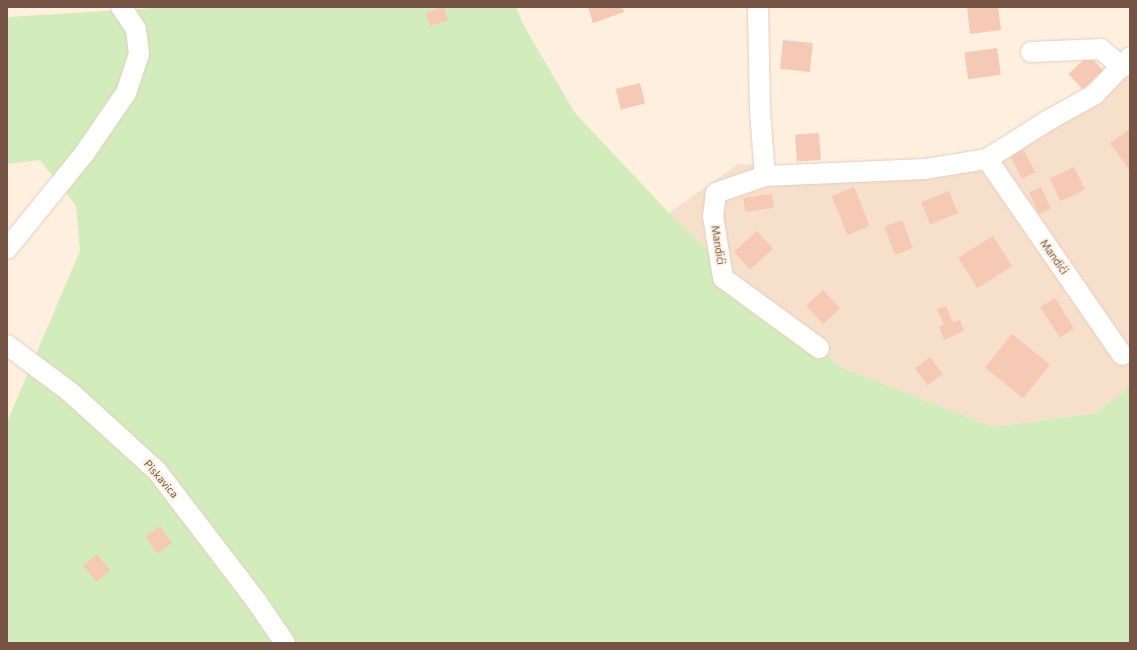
<!DOCTYPE html>
<html>
<head>
<meta charset="utf-8">
<style>
  body { margin:0 }
  #map { position:relative; width:1137px; height:650px; overflow:hidden; background:#feefde; font-family:Commissioner,sans-serif }
  div>[style] { position:absolute }
  .residential>* { inset:0; background:#f6e0cc }
  .green>* { inset:0; background:#d3ecbc }
  .building>* { inset:0; background:#f5c9b4; transform-origin:0 0 }
  .roads { filter:drop-shadow(0 0 1px #e4ccbd) drop-shadow(0 0 1px #e4ccbd) }
  .minor>* { height:20px; margin:-10px; padding:0 10px; transform-origin:10px; border-radius:10px; background:#fff }
  span { translate:-50% -50%; white-space:nowrap; text-align:center; line-height:1.15; -webkit-text-stroke:4px #fff3e6; paint-order:stroke }
  .street-label { font-size:11px; color:#755345 }
  .frame { position:absolute; inset:0; border:8px solid #755345; pointer-events:none }
</style>
</head>
<body>
<div id="map">
  <div class="residential">
    <i style="clip-path:polygon(1130px 55px,1130px 386px,1096px 413px,993px 427px,841px 367px,738px 280px,669px 213px,738px 164px,862px 172px,977px 158px,1121px 65px)"></i>
  </div>
  <div class="green">
    <i style="clip-path:polygon(171px 7px,516px 7px,524px 26px,575px 113px,669px 213px,738px 280px,841px 367px,993px 427px,1096px 413px,1130px 386px,1130px 643px,7px 643px,7px 422px,80px 251px,76px 206px,40px 160px,7px 164px,7px 17px)"></i>
  </div>
  <div class="building">
    <i style="left:444px;top:7px;width:14px;height:19px;rotate:73deg"></i>
    <i style="clip-path:polygon(588px 7px,622px 7px,624px 12px,593px 23px)"></i>
    <i style="clip-path:polygon(967px 7px,998px 7px,1001px 30px,970px 34px)"></i>
    <i style="left:783px;top:40px;width:30px;height:29px;rotate:6deg"></i>
    <i style="left:997px;top:48px;width:27px;height:33px;rotate:82deg"></i>
    <i style="left:1089px;top:55px;width:21px;height:28px;rotate:47deg"></i>
    <i style="left:640px;top:83px;width:21px;height:25px;rotate:76deg"></i>
    <i style="clip-path:polygon(1130px 129px,1130px 171px,1110px 143px)"></i>
    <i style="left:819px;top:133px;width:27px;height:24px;rotate:86deg"></i>
    <i style="left:1024px;top:150px;width:25px;height:15px;rotate:63deg"></i>
    <i style="left:1074px;top:167px;width:25px;height:27px;rotate:64deg"></i>
    <i style="left:854px;top:187px;width:42px;height:24px;rotate:68deg"></i>
    <i style="left:1041px;top:187px;width:24px;height:13px;rotate:66deg"></i>
    <i style="left:949px;top:191px;width:24px;height:30px;rotate:68deg"></i>
    <i style="left:772px;top:194px;width:14px;height:29px;rotate:82deg"></i>
    <i style="left:902px;top:220px;width:30px;height:19px;rotate:69deg"></i>
    <i style="left:757px;top:231px;width:24px;height:31px;rotate:48deg"></i>
    <i style="left:993px;top:236px;width:36px;height:41px;rotate:58deg"></i>
    <i style="left:823px;top:290px;width:25px;height:23px;rotate:47deg"></i>
    <i style="left:1055px;top:298px;width:36px;height:17px;rotate:58deg"></i>
    <i style="clip-path:polygon(946px 306px,953px 322px,960px 320px,964px 331px,944px 340px,939px 327px,944px 325px,937px 309px)"></i>
    <i style="left:1012px;top:334px;width:49px;height:43px;rotate:39deg"></i>
    <i style="left:930px;top:357px;width:21px;height:19px;rotate:53deg"></i>
    <i style="left:160px;top:526px;width:21px;height:18px;rotate:55deg"></i>
    <i style="left:97px;top:554px;width:21px;height:18px;rotate:51deg"></i>
  </div>
  <div class="roads">
    <div class="minor">
      <i style="left:758px;top:7px;width:105px;rotate:88.9deg"></i>
      <i style="left:760px;top:112px;width:64px;rotate:85.5deg"></i>
      <i style="left:765px;top:176px;width:160px;rotate:-2.5deg"></i>
      <i style="left:925px;top:169px;width:63px;rotate:-9.2deg"></i>
      <i style="left:987px;top:159px;width:71px;rotate:-32.3deg"></i>
      <i style="left:1047px;top:121px;width:54px;rotate:-29deg"></i>
      <i style="left:1094px;top:95px;width:52px;rotate:-46.5deg"></i>
      <i style="left:1031px;top:52px;width:70px;rotate:-2.5deg"></i>
      <i style="left:1101px;top:49px;width:28px;rotate:41deg"></i>
      <i style="left:987px;top:159px;width:238px;rotate:55.4deg"></i>
      <i style="left:765px;top:176px;width:52px;rotate:160.9deg"></i>
      <i style="left:716px;top:193px;width:23px;rotate:97deg"></i>
      <i style="left:713px;top:216px;width:63px;rotate:80.8deg"></i>
      <i style="left:723px;top:278px;width:119px;rotate:36.1deg"></i>
      <i style="left:7px;top:249px;width:122px;rotate:-51deg"></i>
      <i style="left:84px;top:154px;width:74px;rotate:-55.5deg"></i>
      <i style="left:126px;top:93px;width:41px;rotate:-71.6deg"></i>
      <i style="left:139px;top:54px;width:25px;rotate:-97deg"></i>
      <i style="left:136px;top:29px;width:27px;rotate:-124deg"></i>
      <i style="left:7px;top:345px;width:77px;rotate:36.6deg"></i>
      <i style="left:69px;top:391px;width:119px;rotate:42.3deg"></i>
      <i style="left:157px;top:471px;width:165px;rotate:52.6deg"></i>
      <i style="left:257px;top:602px;width:50px;rotate:55.7deg"></i>
    </div>
  </div>
  <div class="street-label">
    <span style="left:718px;top:245px;rotate:81deg">Mandići</span>
    <span style="left:1054px;top:257px;rotate:55deg">Mandići</span>
    <span style="left:161px;top:479px;rotate:49deg">Piskavica</span>
  </div>
  <div class="frame"></div>
</div>
</body>
</html>
